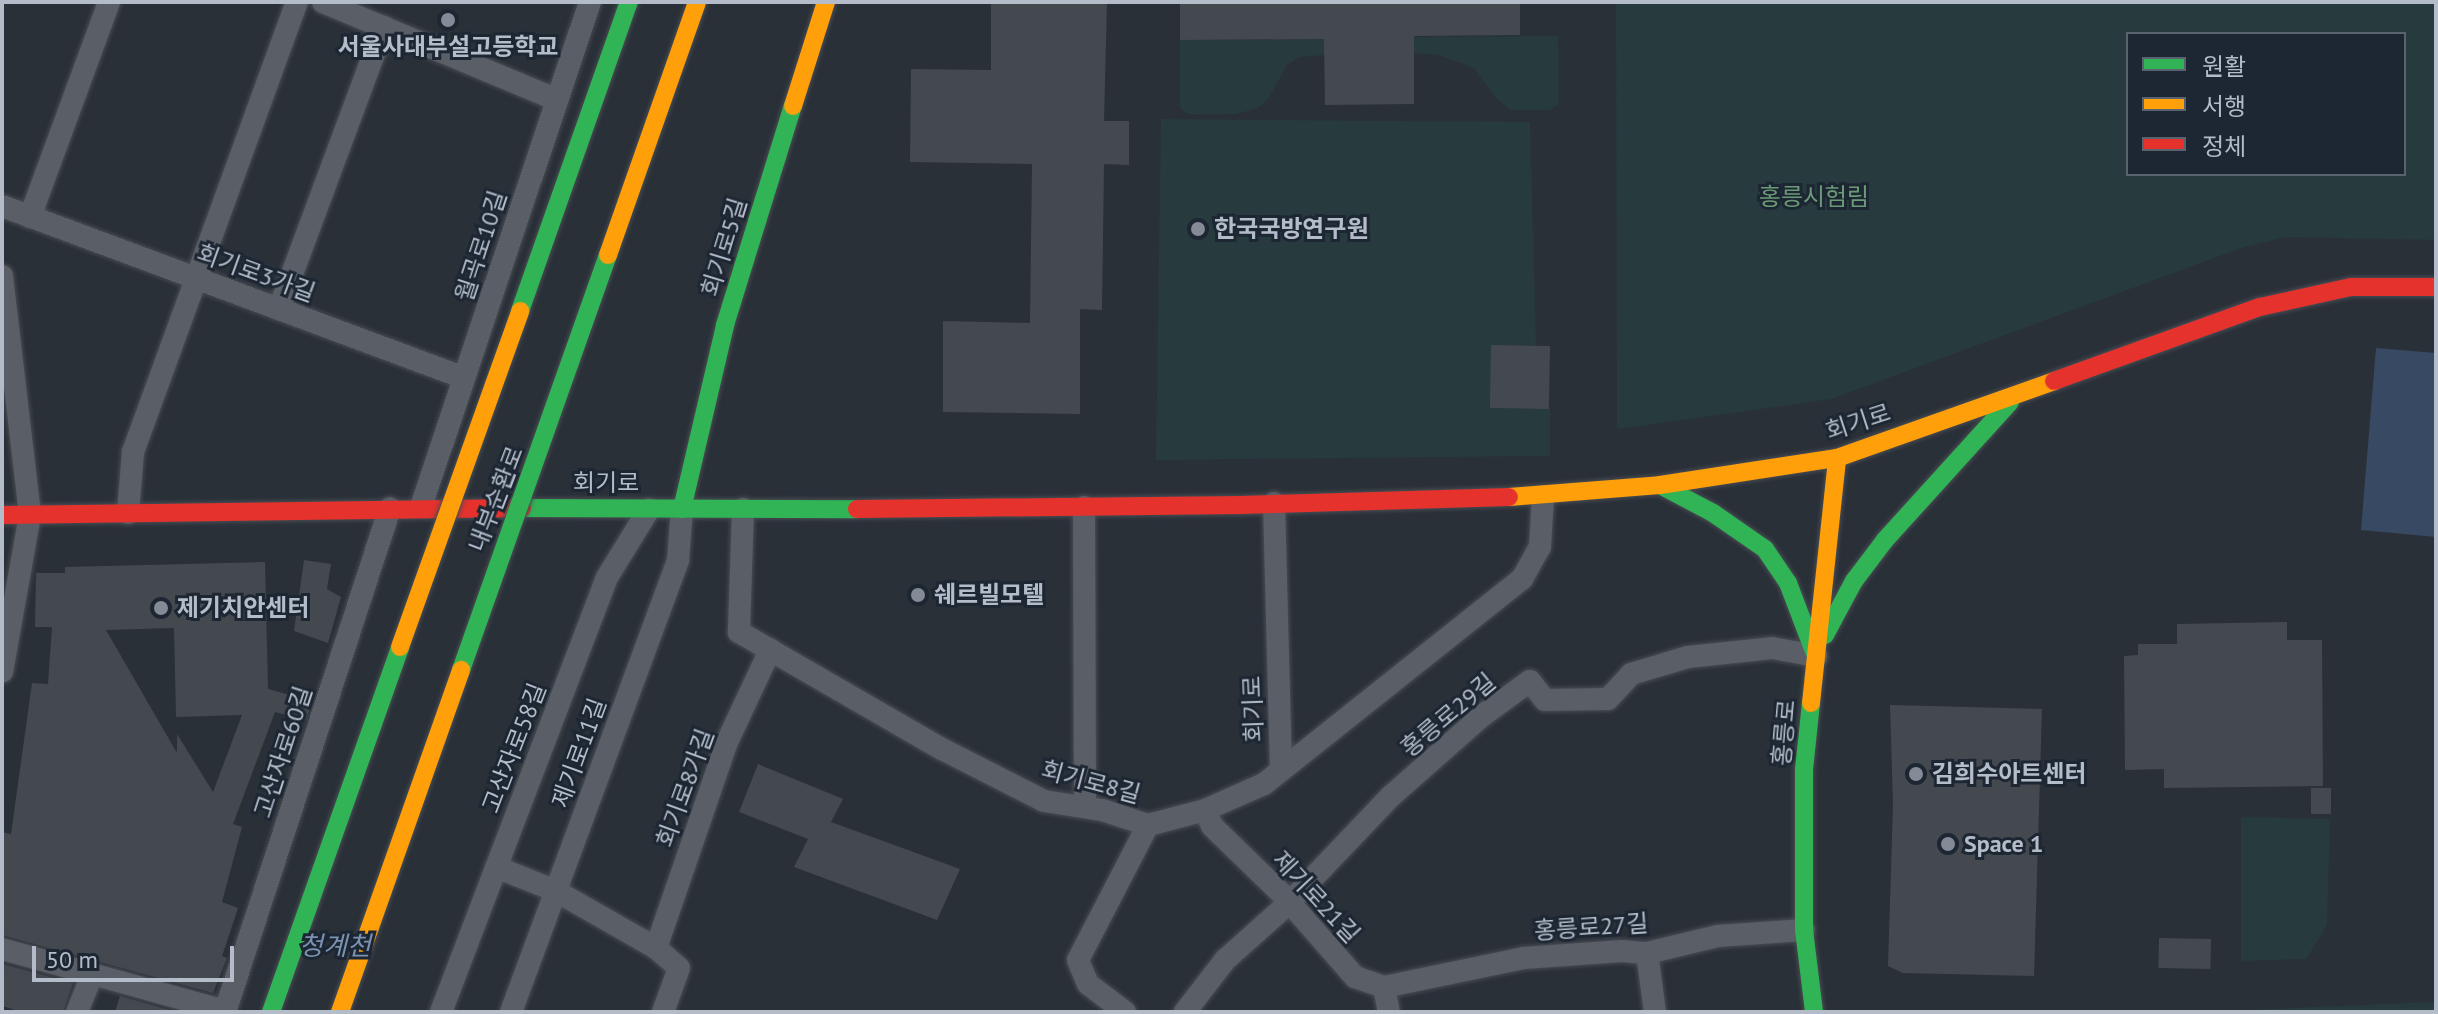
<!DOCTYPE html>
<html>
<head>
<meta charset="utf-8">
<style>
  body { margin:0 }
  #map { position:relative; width:2438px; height:1014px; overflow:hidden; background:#2a3038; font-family:"PT Sans","Noto Sans KR",sans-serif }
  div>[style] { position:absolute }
  .green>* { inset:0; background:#273a3e }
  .water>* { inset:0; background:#384963 }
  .pier>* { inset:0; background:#2a3038 }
  .building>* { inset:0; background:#444950; transform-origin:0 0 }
  .roads { filter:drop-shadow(0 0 2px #484c53) drop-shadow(0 0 2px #484c53) }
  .street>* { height:22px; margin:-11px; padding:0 11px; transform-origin:11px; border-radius:11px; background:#5a5e66 }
  .fast>* { height:18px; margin:-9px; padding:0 9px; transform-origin:9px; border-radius:9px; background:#30b455 }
  .slow>* { height:18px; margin:-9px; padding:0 9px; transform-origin:9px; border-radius:9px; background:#ff9f0a }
  .jam>* { height:18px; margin:-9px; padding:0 9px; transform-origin:9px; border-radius:9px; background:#e5322d }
  .bridges { filter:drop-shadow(0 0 2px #474c53) drop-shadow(0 0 2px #474c53) }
  .fast-bridge>* { height:18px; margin:-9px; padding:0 9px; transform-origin:9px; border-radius:9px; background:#30b455 }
  .slow-bridge>* { height:18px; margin:-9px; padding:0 9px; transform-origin:9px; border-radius:9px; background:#ff9f0a }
  .dots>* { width:22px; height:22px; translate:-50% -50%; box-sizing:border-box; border:4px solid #1d2633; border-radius:50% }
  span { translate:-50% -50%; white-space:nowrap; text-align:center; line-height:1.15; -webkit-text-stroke:6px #1d2633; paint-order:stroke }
  .poi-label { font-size:24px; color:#b4bcc9; font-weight:700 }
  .left { translate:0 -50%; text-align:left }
  .park-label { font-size:24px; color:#6b9a76 }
  .street-label { font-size:24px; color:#b4bcc9 }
  .water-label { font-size:26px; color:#7c92b1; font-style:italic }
  .frame { position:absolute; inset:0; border:4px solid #b4bcc9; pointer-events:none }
  .legend { position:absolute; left:2126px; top:32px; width:280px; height:144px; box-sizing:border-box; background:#1d2633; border:2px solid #59626f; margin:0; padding:10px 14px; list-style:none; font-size:24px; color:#b4bcc9 }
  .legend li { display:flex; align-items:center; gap:16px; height:40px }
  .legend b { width:40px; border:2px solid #59626f }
  .scale { position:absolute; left:32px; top:946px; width:202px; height:36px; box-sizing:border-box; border:4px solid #b4bcc9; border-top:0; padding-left:10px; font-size:24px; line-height:28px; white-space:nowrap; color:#b4bcc9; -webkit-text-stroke:6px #1d2633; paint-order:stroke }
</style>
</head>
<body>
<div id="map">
  <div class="green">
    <i style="clip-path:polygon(evenodd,1616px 2px,2436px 2px,2436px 240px,2286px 237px,2244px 247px,1831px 399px,1617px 429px,1616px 2px,2404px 34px,2404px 174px,2128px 174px,2128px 34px,2404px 34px)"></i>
    <i style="clip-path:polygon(1558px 36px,1559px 104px,1550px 110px,1511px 110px,1496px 98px,1474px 68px,1439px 55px,1414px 53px,1413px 37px)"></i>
    <i style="clip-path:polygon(1325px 39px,1325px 55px,1299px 57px,1287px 65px,1268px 99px,1256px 109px,1235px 114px,1189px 114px,1180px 108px,1180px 40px)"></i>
    <i style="clip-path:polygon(1161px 119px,1530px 122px,1536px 345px,1492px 345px,1491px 407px,1550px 408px,1550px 456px,1156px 460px)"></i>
    <i style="clip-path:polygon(2241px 817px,2330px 819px,2327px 925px,2306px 959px,2241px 961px)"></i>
    <i style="clip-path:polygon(2431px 1002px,2436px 1002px,2436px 1012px,2200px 1012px)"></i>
  </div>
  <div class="water">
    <i style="clip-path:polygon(2376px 348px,2436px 353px,2436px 537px,2361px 530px)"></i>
  </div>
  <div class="pier">
    <i style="clip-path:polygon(657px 2px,694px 2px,502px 554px,532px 557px,369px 1012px,252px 1012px,418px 549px,465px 553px)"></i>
  </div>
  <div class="building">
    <i style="clip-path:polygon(991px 2px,1107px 2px,1104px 121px,1129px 121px,1129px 165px,1104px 164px,1102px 310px,1080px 309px,1080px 414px,943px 412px,943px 321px,1030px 323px,1032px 164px,910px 162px,911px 69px,991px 70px)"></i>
    <i style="clip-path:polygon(1180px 2px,1520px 2px,1520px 35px,1414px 36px,1414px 104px,1325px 105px,1324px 39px,1180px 40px)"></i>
    <i style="left:1491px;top:345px;width:59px;height:63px;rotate:1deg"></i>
    <i style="clip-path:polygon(304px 560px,331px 564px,327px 589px,341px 597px,328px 643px,294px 631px)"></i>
    <i style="clip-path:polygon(evenodd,265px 562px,268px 689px,312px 701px,306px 720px,275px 712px,233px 824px,242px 827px,222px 902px,238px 908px,222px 956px,227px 958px,213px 993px,2px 935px,2px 832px,11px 834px,32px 683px,48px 684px,52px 627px,35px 627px,36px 573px,65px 573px,65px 567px,265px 562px,174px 628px,176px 717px,242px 715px,213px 792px,177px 734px,177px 753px,106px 630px,174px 628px)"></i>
    <i style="clip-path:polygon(2287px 622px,2287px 640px,2322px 640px,2323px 786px,2164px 788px,2164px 769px,2125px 770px,2124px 656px,2138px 655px,2138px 644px,2177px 644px,2177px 624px)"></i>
    <i style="clip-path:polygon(1890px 705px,2042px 709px,2034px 976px,1903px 973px,1888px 966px,1893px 804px)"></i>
    <i style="clip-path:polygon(758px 764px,843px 799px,831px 822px,960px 869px,937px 920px,794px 867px,808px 839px,739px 812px)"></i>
    <i style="left:2311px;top:788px;width:20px;height:26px"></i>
    <i style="left:2159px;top:938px;width:52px;height:30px;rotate:1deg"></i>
    <i style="clip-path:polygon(2px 964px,73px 983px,63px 1012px,22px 1012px,2px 1006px)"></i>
    <i style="clip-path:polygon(120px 996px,176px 1012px,115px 1012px)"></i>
  </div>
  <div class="roads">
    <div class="street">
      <i style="left:323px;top:2px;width:254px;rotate:22.7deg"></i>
      <i style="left:2px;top:206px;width:493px;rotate:20.4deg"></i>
      <i style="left:30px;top:217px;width:229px;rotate:-69.8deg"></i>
      <i style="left:2px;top:276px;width:241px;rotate:83.3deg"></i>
      <i style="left:30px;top:515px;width:159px;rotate:100.1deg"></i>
      <i style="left:279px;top:309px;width:301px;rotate:-69.6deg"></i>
      <i style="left:1274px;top:503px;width:267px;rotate:88.5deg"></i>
      <i style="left:421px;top:507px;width:533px;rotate:-71.5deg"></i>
      <i style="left:1084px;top:507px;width:300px;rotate:89.8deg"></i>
      <i style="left:743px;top:509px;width:123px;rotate:91.9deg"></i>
      <i style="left:739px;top:632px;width:234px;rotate:30deg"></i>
      <i style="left:942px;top:749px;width:114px;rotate:27deg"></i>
      <i style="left:1044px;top:801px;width:59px;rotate:8.8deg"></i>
      <i style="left:1102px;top:810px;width:48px;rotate:18.1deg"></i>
      <i style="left:1148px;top:825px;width:59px;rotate:-14.7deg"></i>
      <i style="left:1205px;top:810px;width:64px;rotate:-23.8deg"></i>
      <i style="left:1264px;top:784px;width:330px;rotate:-38.5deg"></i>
      <i style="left:1522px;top:579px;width:37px;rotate:-61deg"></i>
      <i style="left:1540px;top:547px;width:51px;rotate:-86.6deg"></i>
      <i style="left:128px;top:513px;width:61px;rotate:-85.3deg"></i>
      <i style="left:133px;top:452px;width:479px;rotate:-70deg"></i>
      <i style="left:1205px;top:810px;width:17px;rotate:66deg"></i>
      <i style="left:1212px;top:826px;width:100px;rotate:44.2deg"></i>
      <i style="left:1284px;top:896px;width:108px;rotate:48.8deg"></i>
      <i style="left:1355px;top:977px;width:31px;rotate:19deg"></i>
      <i style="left:496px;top:867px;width:65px;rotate:21.8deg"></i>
      <i style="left:556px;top:891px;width:115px;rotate:29.7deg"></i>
      <i style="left:656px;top:948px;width:30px;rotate:41deg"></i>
      <i style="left:679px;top:968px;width:47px;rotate:110deg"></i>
      <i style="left:656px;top:948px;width:218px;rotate:-71deg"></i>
      <i style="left:727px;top:742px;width:102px;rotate:-64.9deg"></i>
      <i style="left:2px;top:949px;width:231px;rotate:15.5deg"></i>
      <i style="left:1647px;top:953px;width:60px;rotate:82.3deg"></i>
      <i style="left:1384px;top:987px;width:143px;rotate:-11.7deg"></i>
      <i style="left:1524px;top:958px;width:98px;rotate:-4.1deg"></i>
      <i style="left:1622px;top:951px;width:25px;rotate:5deg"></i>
      <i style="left:1647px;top:953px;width:73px;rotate:-13.5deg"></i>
      <i style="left:1718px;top:936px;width:86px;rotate:-4deg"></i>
      <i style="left:1384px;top:987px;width:25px;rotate:79deg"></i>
      <i style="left:77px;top:1012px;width:40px;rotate:-68deg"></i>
      <i style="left:225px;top:1012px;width:530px;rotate:-71.87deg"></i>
      <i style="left:441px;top:1012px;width:463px;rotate:-69.1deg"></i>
      <i style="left:606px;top:579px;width:82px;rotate:-58.4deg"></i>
      <i style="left:511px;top:1012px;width:482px;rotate:-69.7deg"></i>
      <i style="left:678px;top:560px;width:51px;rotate:-85.5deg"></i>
      <i style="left:1125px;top:1012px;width:46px;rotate:-142.9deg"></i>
      <i style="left:1088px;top:984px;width:26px;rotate:-113deg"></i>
      <i style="left:1078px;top:960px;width:152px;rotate:-62.6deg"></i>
      <i style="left:1185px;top:1012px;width:66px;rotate:-52.4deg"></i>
      <i style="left:1225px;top:960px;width:86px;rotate:-41.7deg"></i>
      <i style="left:1289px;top:903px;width:146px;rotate:-46.4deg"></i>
      <i style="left:1390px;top:797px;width:124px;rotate:-41.4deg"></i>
      <i style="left:1483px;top:715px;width:58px;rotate:-35.9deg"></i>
      <i style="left:1530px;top:681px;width:24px;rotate:52deg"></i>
      <i style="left:1545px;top:700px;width:63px;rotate:-0.9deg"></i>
      <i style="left:1608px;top:699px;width:34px;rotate:-47deg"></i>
      <i style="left:1631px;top:674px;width:59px;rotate:-16.6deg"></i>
      <i style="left:1688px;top:657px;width:84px;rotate:-6.1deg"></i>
      <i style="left:1772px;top:648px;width:45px;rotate:10.3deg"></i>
    </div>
    <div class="fast">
      <i style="left:1660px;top:485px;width:60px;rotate:27.8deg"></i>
      <i style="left:1713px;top:513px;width:63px;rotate:34.7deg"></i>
      <i style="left:1765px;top:549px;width:41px;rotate:55.9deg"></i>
      <i style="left:1788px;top:583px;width:73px;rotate:69.1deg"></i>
      <i style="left:522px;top:508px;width:335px;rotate:0.2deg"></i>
      <i style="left:682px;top:509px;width:189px;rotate:-76.8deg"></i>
      <i style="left:725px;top:325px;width:229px;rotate:-72.8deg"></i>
      <i style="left:1825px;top:635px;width:61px;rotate:-61.8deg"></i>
      <i style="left:1854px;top:581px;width:51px;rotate:-52.9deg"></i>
      <i style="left:1885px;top:540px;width:186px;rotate:-47.8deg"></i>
      <i style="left:1811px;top:703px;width:67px;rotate:96deg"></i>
      <i style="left:1804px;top:770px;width:160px;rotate:90deg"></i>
      <i style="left:1804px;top:930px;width:83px;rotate:83deg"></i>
    </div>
    <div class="slow">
      <i style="left:793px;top:106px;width:109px;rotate:-72.4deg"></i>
      <i style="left:1509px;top:497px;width:151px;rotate:-4.5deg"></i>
      <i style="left:1660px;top:485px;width:179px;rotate:-8.7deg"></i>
      <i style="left:1837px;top:458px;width:230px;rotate:-19.5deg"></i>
      <i style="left:1811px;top:703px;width:246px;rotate:-83.9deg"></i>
    </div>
    <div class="jam">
      <i style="left:2054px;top:381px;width:219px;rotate:-19.8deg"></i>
      <i style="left:2260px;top:307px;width:93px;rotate:-12.4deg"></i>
      <i style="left:2351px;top:287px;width:85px"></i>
      <i style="left:857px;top:509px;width:384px;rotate:-0.6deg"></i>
      <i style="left:1241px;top:505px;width:268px;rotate:-1.7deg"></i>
      <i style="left:2px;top:515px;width:520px;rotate:-0.77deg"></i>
    </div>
  </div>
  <div class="bridges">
    <div class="fast-bridge">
      <i style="left:520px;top:311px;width:328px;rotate:-70.6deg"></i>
      <i style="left:461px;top:670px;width:440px;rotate:-70.5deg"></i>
      <i style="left:271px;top:1012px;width:387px;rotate:-70.5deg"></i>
    </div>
    <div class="slow-bridge">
      <i style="left:608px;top:255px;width:268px;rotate:-70.6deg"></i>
      <i style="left:400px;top:647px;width:357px;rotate:-70.3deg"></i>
      <i style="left:340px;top:1012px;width:363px;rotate:-70.5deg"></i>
    </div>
  </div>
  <div class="dots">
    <i style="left:448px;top:20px;background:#848b96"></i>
    <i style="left:1198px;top:229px;background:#848b96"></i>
    <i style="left:918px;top:595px;background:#848b96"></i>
    <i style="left:161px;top:608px;background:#848b96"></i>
    <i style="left:1916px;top:774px;background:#848b96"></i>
    <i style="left:1948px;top:844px;background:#848b96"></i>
  </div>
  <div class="poi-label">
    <span style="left:448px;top:47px">서울사대부설고등학교</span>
    <span class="left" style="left:1214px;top:229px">한국국방연구원</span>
    <span class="left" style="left:934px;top:595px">쉐르빌모텔</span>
    <span class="left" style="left:177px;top:608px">제기치안센터</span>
    <span class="left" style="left:1932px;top:774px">김희수아트센터</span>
    <span class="left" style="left:1964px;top:844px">Space 1</span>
  </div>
  <div class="park-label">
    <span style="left:1814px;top:197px">홍릉시험림</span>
  </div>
  <div class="street-label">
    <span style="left:481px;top:246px;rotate:-72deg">월곡로10길</span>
    <span style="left:724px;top:247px;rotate:-73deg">회기로5길</span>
    <span style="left:256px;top:273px;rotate:20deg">회기로3가길</span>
    <span style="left:1858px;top:422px;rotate:-18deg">회기로</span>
    <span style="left:606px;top:483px">회기로</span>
    <span style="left:496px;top:499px;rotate:-69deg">내부순환로</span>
    <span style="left:1253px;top:709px;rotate:-92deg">회기로</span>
    <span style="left:1448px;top:715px;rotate:-40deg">홍릉로29길</span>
    <span style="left:1784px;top:733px;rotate:-85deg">홍릉로</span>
    <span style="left:514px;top:748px;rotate:-69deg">고산자로58길</span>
    <span style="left:283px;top:752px;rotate:-72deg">고산자로60길</span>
    <span style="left:579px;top:753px;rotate:-70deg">제기로11길</span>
    <span style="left:1091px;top:782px;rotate:15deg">회기로8길</span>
    <span style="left:685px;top:788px;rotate:-70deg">회기로8가길</span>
    <span style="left:1316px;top:897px;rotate:47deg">제기로21길</span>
    <span style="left:1591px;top:927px;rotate:-4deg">홍릉로27길</span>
  </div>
  <div class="water-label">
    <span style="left:335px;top:946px">청계천</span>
  </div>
  <div class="frame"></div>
  <ul class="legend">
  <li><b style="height:10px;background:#30b455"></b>원활</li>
  <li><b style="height:10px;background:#ff9f0a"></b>서행</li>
  <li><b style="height:10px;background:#e5322d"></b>정체</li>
  </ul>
  <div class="scale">50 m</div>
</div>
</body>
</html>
